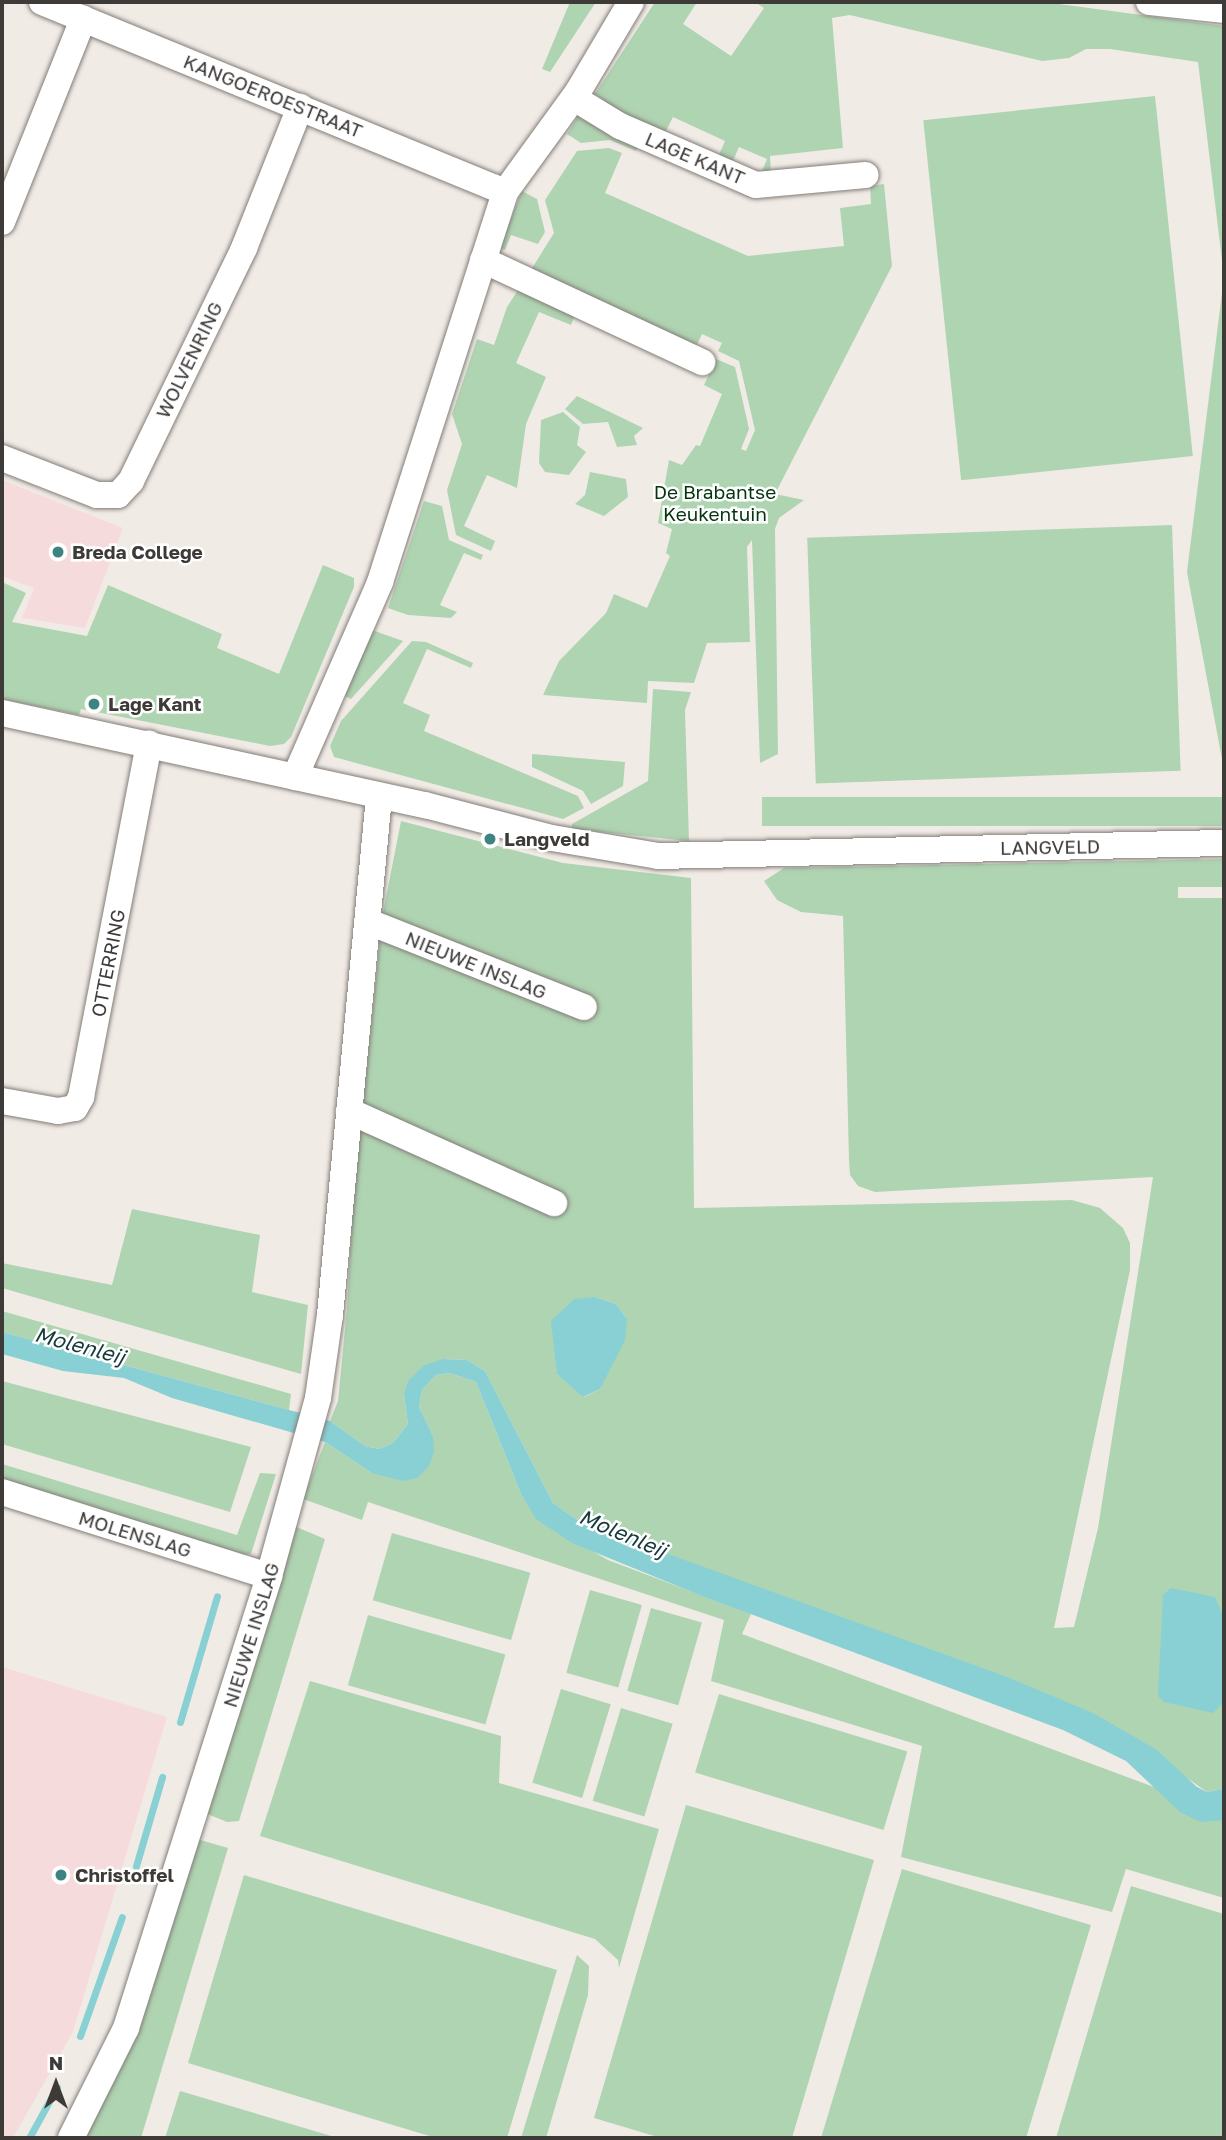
<!DOCTYPE html>
<html>
<head>
<meta charset="utf-8">
<style>
  body { margin:0 }
  #map { position:relative; width:1226px; height:2140px; overflow:hidden; background:#f1ebe6; font-family:"Golos Text",sans-serif }
  div>[style] { position:absolute }
  .education>* { inset:0; background:#f6dbdd }
  .green>* { inset:0; background:#afd4b2; transform-origin:0 0 }
  .water>* { inset:0; background:#88d0d4 }
  .stream>* { height:7px; margin:-3.5px; padding:0 3.5px; transform-origin:3.5px; border-radius:3.5px; background:#88d0d4 }
  .roads { filter:drop-shadow(0 0 2px #837d78) drop-shadow(0 0 2px #837d78) }
  .minor>* { height:26px; margin:-13px; padding:0 13px; transform-origin:13px; border-radius:13px; background:#fff }
  .dots>* { width:19px; height:19px; translate:-50% -50%; box-sizing:border-box; border:4px solid #fff; border-radius:50% }
  span { translate:-50% -50%; white-space:nowrap; text-align:center; line-height:1.15; -webkit-text-stroke:5px #fff; paint-order:stroke }
  .street-label { font-size:19px; color:#3d3a38 }
  .park-label { font-size:19px; color:#03340e }
  .poi-label { font-size:19px; color:#3d3a38; font-weight:700 }
  .left { translate:0 -50%; text-align:left }
  .water-label { font-size:21px; color:#163a3c; font-style:italic }
  .frame { position:absolute; inset:0; border:4px solid #3d3a38; pointer-events:none }
  .north { position:absolute; left:21px; top:2049px; width:70px; height:70px; -webkit-text-stroke:5px #fff; paint-order:stroke; rotate:0deg; font-size:19px; font-weight:700; line-height:28px; text-align:center; color:#3d3a38 }
  .north::after { content:''; display:block; margin:auto; width:24px; height:32px; background:#3d3a38; clip-path:polygon(50% 0,100% 100%,50% 72%,0 100%) }
</style>
</head>
<body>
<div id="map">
  <div class="education">
    <i style="clip-path:polygon(2px 480px,123px 528px,85px 628px,22px 618px,34px 588px,2px 576px)"></i>
    <i style="clip-path:polygon(2px 1667px,167px 1717px,73px 2032px,13px 2138px,2px 2138px)"></i>
  </div>
  <div class="green">
    <i style="clip-path:polygon(570px 2px,596px 2px,550px 72px,542px 69px)"></i>
    <i style="clip-path:polygon(655px 2px,697px 2px,683px 24px,731px 56px,764px 8px,755px 2px,1044px 2px,1224px 26px,1224px 770px,1187px 572px,1224px 277px,1198px 62px,1110px 49px,1086px 49px,1069px 58px,1042px 61px,850px 15px,832px 18px,843px 148px,770px 156px,771px 174px,760px 176px,767px 159px,739px 147px,732px 163px,718px 157px,725px 141px,673px 117px,665px 133px,625px 116px,595px 94px)"></i>
    <i style="left:1155px;top:96px;width:362px;height:233px;rotate:84deg"></i>
    <i style="clip-path:polygon(581px 112px,639px 146px,636px 151px,610px 140px,581px 143px,567px 134px)"></i>
    <i style="clip-path:polygon(609px 148px,622px 153px,605px 193px,748px 256px,844px 246px,840px 208px,871px 204px,870px 186px,884px 184px,892px 266px,775px 494px,804px 500px,779px 518px,775px 529px,778px 754px,760px 763px,752px 540px,747px 547px,750px 642px,707px 643px,694px 683px,648px 681px,647px 703px,543px 695px,559px 661px,606px 613px,614px 594px,647px 608px,670px 556px,666px 553px,672px 529px,658px 523px,669px 460px,682px 465px,696px 445px,700px 446px,722px 394px,704px 385px,716px 359px,735px 367px,749px 429px,741px 449px,746px 451px,755px 430px,739px 361px,718px 351px,722px 343px,702px 334px,694px 351px,529px 273px,554px 233px,545px 200px,577px 151px)"></i>
    <i style="clip-path:polygon(522px 191px,537px 199px,545px 232px,538px 244px,511px 235px,505px 250px,499px 248px)"></i>
    <i style="clip-path:polygon(522px 284px,576px 312px,571px 325px,539px 312px,516px 363px,546px 377px,526px 424px,517px 488px,487px 475px,464px 526px,495px 541px,491px 551px,456px 535px,447px 490px,462px 444px,452px 414px,477px 339px,494px 345px,507px 307px)"></i>
    <i style="clip-path:polygon(577px 396px,643px 428px,634px 436px,637px 445px,617px 447px,608px 422px,583px 424px,565px 409px)"></i>
    <i style="clip-path:polygon(563px 412px,580px 427px,577px 445px,586px 452px,569px 475px,545px 472px,539px 463px,541px 420px)"></i>
    <i style="clip-path:polygon(590px 472px,626px 479px,628px 497px,604px 516px,575px 504px,585px 495px)"></i>
    <i style="clip-path:polygon(424px 501px,442px 506px,449px 540px,483px 555px,481px 560px,464px 553px,440px 605px,457px 612px,451px 618px,408px 615px,388px 608px)"></i>
    <i style="left:1172px;top:525px;width:246px;height:365px;rotate:88deg"></i>
    <i style="clip-path:polygon(323px 565px,354px 578px,354px 587px,291px 737px,284px 744px,270px 746px,81px 709px,79px 715px,2px 699px,2px 582px,26px 593px,12px 622px,87px 636px,108px 585px,222px 634px,217px 648px,279px 674px)"></i>
    <i style="clip-path:polygon(372px 630px,403px 641px,351px 699px,345px 696px)"></i>
    <i style="clip-path:polygon(412px 641px,426px 642px,473px 663px,471px 668px,427px 649px,403px 703px,430px 715px,424px 731px,578px 796px,584px 808px,563px 819px,334px 757px,330px 746px,341px 721px)"></i>
    <i style="clip-path:polygon(653px 689px,691px 692px,685px 710px,689px 841px,572px 829px,572px 824px,648px 781px)"></i>
    <i style="clip-path:polygon(532px 754px,625px 762px,623px 786px,591px 804px,583px 791px,532px 767px)"></i>
    <i style="left:1224px;top:797px;width:29px;height:462px;rotate:90deg"></i>
    <i style="clip-path:polygon(evenodd,401px 821px,563px 863px,691px 878px,694px 1208px,1072px 1200px,1100px 1208px,1123px 1228px,1130px 1243px,1130px 1270px,1054px 1628px,1074px 1627px,1098px 1528px,1153px 1177px,875px 1192px,858px 1186px,850px 1175px,849px 1160px,843px 916px,801px 912px,777px 900px,764px 881px,784px 868px,1224px 859px,1224px 887px,1178px 887px,1178px 898px,1224px 898px,1224px 1789px,1207px 1792px,1183px 1775px,702px 1568px,580px 1522px,553px 1503px,485px 1371px,467px 1360px,443px 1359px,404px 1395px,408px 1424px,393px 1443px,379px 1449px,365px 1446px,330px 1421px,338px 1401px,347px 1309px,357px 1129px,550px 1211px,362px 1110px,380px 940px,593px 999px,383px 913px,401px 821px,595px 1297px,616px 1304px,627px 1319px,600px 1389px,584px 1397px,557px 1374px,595px 1297px)"></i>
    <i style="clip-path:polygon(132px 1209px,260px 1235px,252px 1292px,308px 1305px,301px 1374px,2px 1288px,2px 1263px,112px 1285px)"></i>
    <i style="clip-path:polygon(2px 1311px,291px 1394px,289px 1410px,2px 1332px)"></i>
    <i style="clip-path:polygon(450px 1373px,476px 1382px,521px 1494px,537px 1519px,608px 1560px,751px 1614px,742px 1634px,1224px 1813px,1224px 1898px,1126px 1869px,1112px 1912px,901px 1857px,922px 1746px,711px 1681px,724px 1620px,368px 1502px,362px 1520px,303px 1499px,325px 1442px,372px 1473px,433px 1436px,419px 1407px,422px 1390px,436px 1375px)"></i>
    <i style="clip-path:polygon(2px 1381px,251px 1447px,230px 1512px,2px 1444px)"></i>
    <i style="clip-path:polygon(2px 1464px,237px 1535px,260px 1473px,276px 1474px,251px 1554px,242px 1555px,2px 1482px)"></i>
    <i style="clip-path:polygon(294px 1526px,325px 1539px,239px 1821px,227px 1822px,205px 1813px)"></i>
    <i style="left:392px;top:1533px;width:144px;height:70px;rotate:16deg"></i>
    <i style="left:590px;top:1590px;width:54px;height:86px;rotate:16deg"></i>
    <i style="left:651px;top:1608px;width:53px;height:86px;rotate:16deg"></i>
    <i style="left:368px;top:1615px;width:143px;height:73px;rotate:16deg"></i>
    <i style="clip-path:polygon(310px 1681px,501px 1736px,499px 1783px,659px 1829px,619px 1968px,618px 1960px,595px 1939px,260px 1836px)"></i>
    <i style="left:561px;top:1689px;width:52px;height:98px;rotate:17deg"></i>
    <i style="left:719px;top:1694px;width:197px;height:82px;rotate:17deg"></i>
    <i style="left:621px;top:1708px;width:54px;height:97px;rotate:17deg"></i>
    <i style="clip-path:polygon(686px 1805px,874px 1860px,792px 2138px,661px 2138px,594px 2118px)"></i>
    <i style="clip-path:polygon(197px 1839px,228px 1848px,141px 2138px,85px 2138px)"></i>
    <i style="clip-path:polygon(902px 1869px,1091px 1925px,1026px 2138px,821px 2138px)"></i>
    <i style="clip-path:polygon(244px 1875px,557px 1970px,507px 2138px,436px 2138px,188px 2063px)"></i>
    <i style="clip-path:polygon(1131px 1886px,1224px 1914px,1224px 2138px,1056px 2138px)"></i>
    <i style="clip-path:polygon(577px 1955px,589px 1966px,588px 1995px,546px 2138px,521px 2138px)"></i>
    <i style="clip-path:polygon(180px 2091px,338px 2138px,165px 2138px)"></i>
  </div>
  <div class="water">
    <i style="clip-path:polygon(595px 1297px,616px 1304px,627px 1319px,625px 1340px,600px 1389px,583px 1397px,557px 1374px,551px 1321px,574px 1299px)"></i>
    <i style="clip-path:polygon(2px 1332px,330px 1421px,365px 1446px,379px 1449px,393px 1443px,408px 1424px,404px 1395px,408px 1381px,423px 1366px,443px 1359px,467px 1360px,485px 1371px,553px 1503px,580px 1522px,1007px 1677px,1093px 1713px,1157px 1750px,1197px 1787px,1207px 1792px,1224px 1789px,1224px 1820px,1201px 1822px,1180px 1812px,1126px 1761px,1063px 1730px,702px 1596px,572px 1543px,536px 1519px,521px 1494px,476px 1382px,450px 1373px,436px 1375px,422px 1390px,419px 1407px,433px 1436px,434px 1452px,429px 1466px,417px 1478px,403px 1481px,372px 1473px,325px 1442px,172px 1398px,124px 1378px,63px 1371px,2px 1354px)"></i>
    <i style="clip-path:polygon(1171px 1588px,1215px 1597px,1223px 1615px,1222px 1704px,1213px 1713px,1164px 1702px,1158px 1696px,1163px 1595px)"></i>
  </div>
  <div class="stream">
    <i style="left:180px;top:1722px;width:131px;rotate:-73.6deg"></i>
    <i style="left:136px;top:1866px;width:93px;rotate:-73.7deg"></i>
    <i style="left:80px;top:2036px;width:126px;rotate:-70.6deg"></i>
    <i style="left:29px;top:2138px;width:58px;rotate:-61.2deg"></i>
  </div>
  <div class="roads">
    <div class="minor">
      <i style="left:42px;top:2px;width:500px;rotate:22.31deg"></i>
      <i style="left:1149px;top:2px;width:75px;rotate:6.1deg"></i>
      <i style="left:574px;top:98px;width:54px;rotate:31.3deg"></i>
      <i style="left:620px;top:126px;width:148px;rotate:23.5deg"></i>
      <i style="left:756px;top:185px;width:110px;rotate:-5.2deg"></i>
      <i style="left:2px;top:222px;width:219px;rotate:-68.2deg"></i>
      <i style="left:483px;top:260px;width:242px;rotate:25deg"></i>
      <i style="left:2px;top:458px;width:102px;rotate:21.3deg"></i>
      <i style="left:97px;top:495px;width:21px"></i>
      <i style="left:118px;top:495px;width:19px;rotate:-47deg"></i>
      <i style="left:131px;top:481px;width:259px;rotate:-64.1deg"></i>
      <i style="left:244px;top:248px;width:152px;rotate:-68.3deg"></i>
      <i style="left:2px;top:713px;width:433px;rotate:12.3deg"></i>
      <i style="left:425px;top:805px;width:131px;rotate:14.6deg"></i>
      <i style="left:552px;top:838px;width:108px;rotate:9.6deg"></i>
      <i style="left:658px;top:856px;width:566px;rotate:-1.32deg"></i>
      <i style="left:295px;top:777px;width:213px;rotate:-66.4deg"></i>
      <i style="left:380px;top:582px;width:410px;rotate:-72.2deg"></i>
      <i style="left:505px;top:192px;width:126px;rotate:-54deg"></i>
      <i style="left:579px;top:90px;width:102px;rotate:-59.4deg"></i>
      <i style="left:369px;top:922px;width:231px;rotate:21.6deg"></i>
      <i style="left:2px;top:1101px;width:57px;rotate:10.1deg"></i>
      <i style="left:58px;top:1111px;width:17px;rotate:-10deg"></i>
      <i style="left:75px;top:1108px;width:13px;rotate:-61deg"></i>
      <i style="left:81px;top:1097px;width:360px;rotate:-79.1deg"></i>
      <i style="left:349px;top:1111px;width:225px;rotate:24.2deg"></i>
      <i style="left:2px;top:1492px;width:280px;rotate:17.5deg"></i>
      <i style="left:71px;top:2138px;width:123px;rotate:-63.4deg"></i>
      <i style="left:126px;top:2028px;width:474px;rotate:-72.4deg"></i>
      <i style="left:269px;top:1576px;width:185px;rotate:-74.6deg"></i>
      <i style="left:318px;top:1398px;width:84px;rotate:-81.8deg"></i>
      <i style="left:330px;top:1315px;width:520px;rotate:-84.6deg"></i>
    </div>
  </div>
  <div class="dots">
    <i style="left:58px;top:552px;background:#3d8480"></i>
    <i style="left:94px;top:704px;background:#3d8480"></i>
    <i style="left:490px;top:839px;background:#3d8480"></i>
    <i style="left:61px;top:1875px;background:#3d8480"></i>
  </div>
  <div class="street-label">
    <span style="left:273px;top:96px;rotate:22deg">KANGOEROESTRAAT</span>
    <span style="left:695px;top:158px;rotate:23deg">LAGE KANT</span>
    <span style="left:189px;top:360px;rotate:-64deg">WOLVENRING</span>
    <span style="left:1050px;top:847px;rotate:-1deg">LANGVELD</span>
    <span style="left:108px;top:963px;rotate:-79deg">OTTERRING</span>
    <span style="left:476px;top:965px;rotate:22deg">NIEUWE INSLAG</span>
    <span style="left:135px;top:1534px;rotate:17deg">MOLENSLAG</span>
    <span style="left:251px;top:1635px;rotate:-73deg">NIEUWE INSLAG</span>
  </div>
  <div class="park-label">
    <span style="left:715px;top:503px">De Brabantse<br>Keukentuin</span>
  </div>
  <div class="poi-label">
    <span class="left" style="left:72px;top:552px">Breda College</span>
    <span class="left" style="left:108px;top:704px">Lage Kant</span>
    <span class="left" style="left:504px;top:839px">Langveld</span>
    <span class="left" style="left:75px;top:1875px">Christoffel</span>
  </div>
  <div class="water-label">
    <span style="left:80px;top:1345px;rotate:15deg">Molenleij</span>
    <span style="left:623px;top:1533px;rotate:23deg">Molenleij</span>
  </div>
  <div class="frame"></div>
  <div class="north">N</div>
</div>
</body>
</html>
